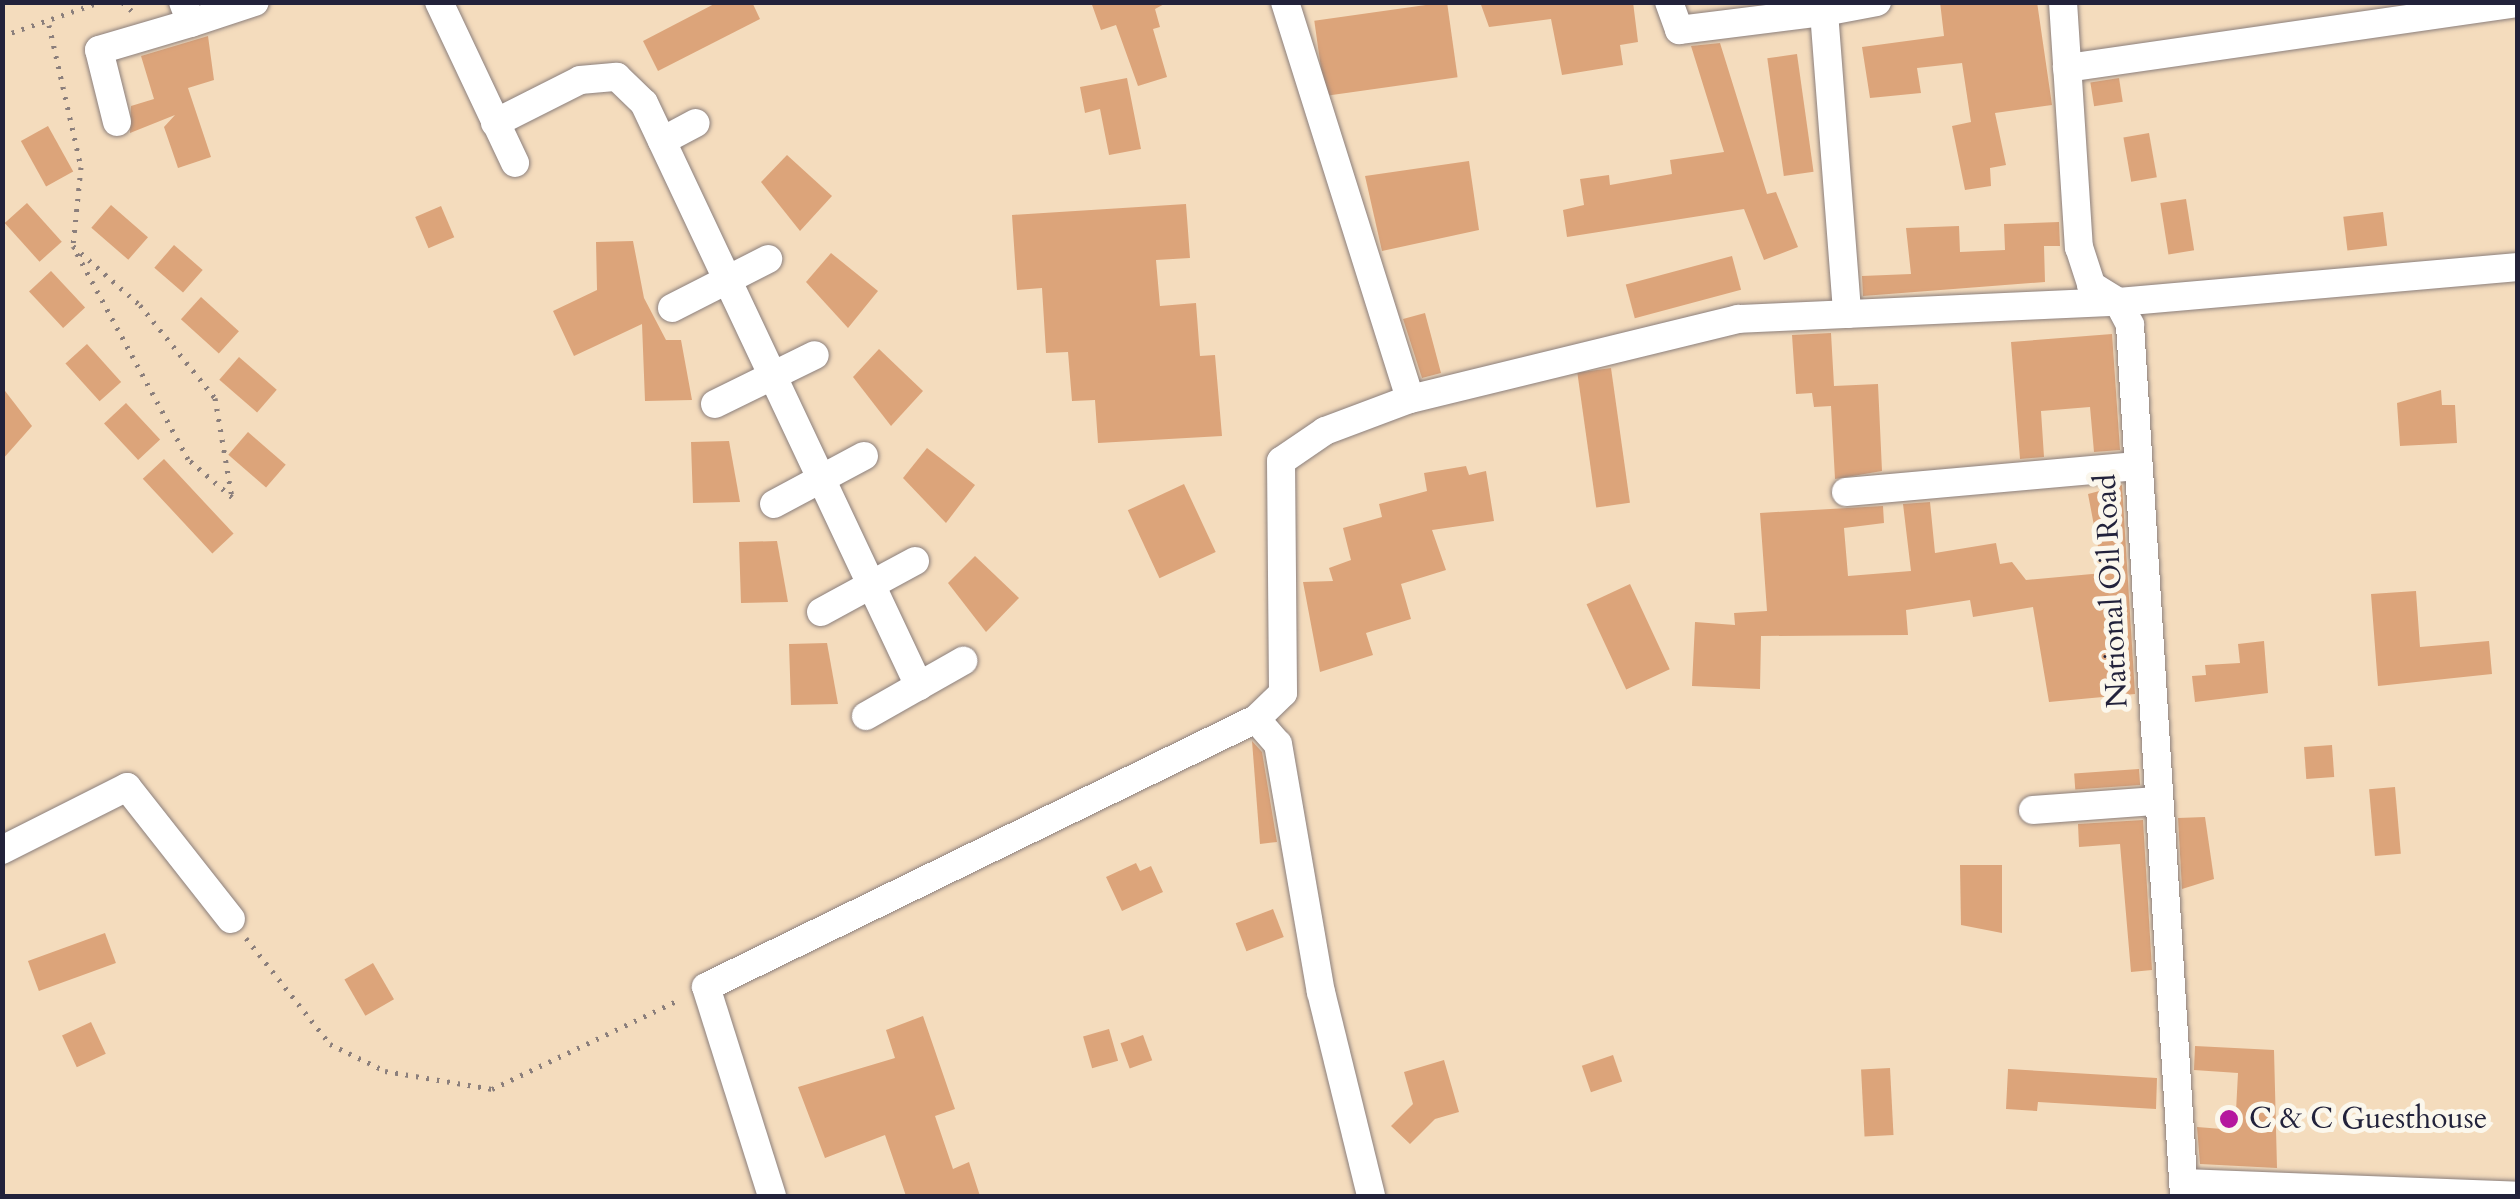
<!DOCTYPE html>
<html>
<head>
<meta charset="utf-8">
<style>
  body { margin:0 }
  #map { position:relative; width:2520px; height:1199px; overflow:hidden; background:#f4dcbd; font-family:Cardo,serif }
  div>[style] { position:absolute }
  .building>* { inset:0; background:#dca47a; transform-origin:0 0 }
  .path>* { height:5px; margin-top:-2.5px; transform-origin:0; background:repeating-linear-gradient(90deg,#8b7f7c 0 2.5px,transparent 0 10.5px) }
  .roads { filter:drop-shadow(0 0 2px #8b7f7c) drop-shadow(0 0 2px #8b7f7c) }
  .minor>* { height:28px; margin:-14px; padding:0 14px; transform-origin:14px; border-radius:14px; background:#fff }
  .dots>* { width:28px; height:28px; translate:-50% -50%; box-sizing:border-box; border:5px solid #fbf7ec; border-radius:50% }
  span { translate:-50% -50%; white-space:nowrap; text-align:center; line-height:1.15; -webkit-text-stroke:10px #fbf7ec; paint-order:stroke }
  .street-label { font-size:30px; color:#22223b }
  .poi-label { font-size:30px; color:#22223b }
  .left { translate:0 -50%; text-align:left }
  .frame { position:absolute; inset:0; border:5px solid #22223b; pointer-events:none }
</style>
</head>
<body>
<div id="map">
  <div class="building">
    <i style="clip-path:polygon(718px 2px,752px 2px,760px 19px,658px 71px,643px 41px)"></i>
    <i style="clip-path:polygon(1091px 2px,1168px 2px,1155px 9px,1160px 27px,1153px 29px,1167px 77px,1138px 86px,1116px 25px,1101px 30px)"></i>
    <i style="left:1447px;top:2px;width:76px;height:134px;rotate:82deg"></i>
    <i style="clip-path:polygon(1480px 2px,1633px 2px,1638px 42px,1620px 45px,1623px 65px,1562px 75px,1551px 19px,1489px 27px)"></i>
    <i style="clip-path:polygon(1940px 2px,2037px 2px,2052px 105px,1995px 113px,2006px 165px,1990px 168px,1991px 186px,1965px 190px,1952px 126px,1971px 122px,1962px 63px,1917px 68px,1921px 93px,1870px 98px,1862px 47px,1944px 36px)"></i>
    <i style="clip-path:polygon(208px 36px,214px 80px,188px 88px,211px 157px,178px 168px,164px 127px,175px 115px,130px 133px,131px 106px,154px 99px,141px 56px)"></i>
    <i style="clip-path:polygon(1720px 43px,1767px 194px,1776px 192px,1798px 247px,1764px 260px,1744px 209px,1567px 237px,1563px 210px,1584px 205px,1580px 179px,1609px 175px,1610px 185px,1672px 174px,1670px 160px,1724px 152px,1691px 46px)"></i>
    <i style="left:1797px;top:54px;width:119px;height:30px;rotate:82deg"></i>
    <i style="clip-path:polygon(1127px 78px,1141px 149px,1109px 155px,1100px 109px,1085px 113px,1080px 87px)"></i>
    <i style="left:2119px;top:78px;width:24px;height:29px;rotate:81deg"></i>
    <i style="left:48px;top:126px;width:52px;height:31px;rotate:61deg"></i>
    <i style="left:2149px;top:133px;width:45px;height:26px;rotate:80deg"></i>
    <i style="clip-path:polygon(787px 155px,832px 196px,800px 231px,761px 182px)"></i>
    <i style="clip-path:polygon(1469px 161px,1479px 230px,1382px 251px,1365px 176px)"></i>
    <i style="left:2186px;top:199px;width:52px;height:26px;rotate:81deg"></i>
    <i style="left:27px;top:203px;width:52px;height:30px;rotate:48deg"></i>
    <i style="clip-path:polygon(1186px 204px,1190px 258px,1156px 260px,1160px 306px,1196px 303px,1200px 356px,1215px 355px,1222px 436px,1098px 443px,1095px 400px,1072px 401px,1068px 352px,1046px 353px,1042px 288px,1017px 290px,1012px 215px)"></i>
    <i style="left:111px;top:205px;width:49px;height:30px;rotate:41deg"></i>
    <i style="left:441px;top:206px;width:34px;height:28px;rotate:67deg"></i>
    <i style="left:2383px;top:212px;width:34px;height:40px;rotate:83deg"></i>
    <i style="clip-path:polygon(2059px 222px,2060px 246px,2044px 246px,2045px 282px,1863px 296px,1862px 276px,1911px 274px,1906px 228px,1959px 226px,1960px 252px,2005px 250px,2004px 224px)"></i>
    <i style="clip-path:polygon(633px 241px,644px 298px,666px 340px,681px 340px,692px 400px,645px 401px,642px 324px,574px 356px,553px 311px,597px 290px,596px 242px)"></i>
    <i style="left:174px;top:245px;width:38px;height:30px;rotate:41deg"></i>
    <i style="clip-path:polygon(831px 253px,878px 291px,848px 328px,806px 282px)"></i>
    <i style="left:1732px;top:256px;width:35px;height:110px;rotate:75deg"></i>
    <i style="left:51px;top:271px;width:50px;height:30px;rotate:47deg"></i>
    <i style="left:201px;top:297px;width:51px;height:30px;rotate:42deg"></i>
    <i style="clip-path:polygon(1425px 313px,1441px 373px,1422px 378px,1403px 319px)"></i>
    <i style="clip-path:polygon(1831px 333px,1834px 386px,1878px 384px,1882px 471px,1835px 479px,1831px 406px,1814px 407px,1812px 393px,1796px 394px,1792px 335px)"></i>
    <i style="clip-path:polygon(2112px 334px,2120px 450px,2094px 452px,2090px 407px,2041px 411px,2044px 457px,2020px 459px,2011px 342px)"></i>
    <i style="left:87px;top:344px;width:51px;height:29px;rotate:48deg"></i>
    <i style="clip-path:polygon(879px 349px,923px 391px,891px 426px,853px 377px)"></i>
    <i style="left:239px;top:357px;width:50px;height:30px;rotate:41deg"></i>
    <i style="left:1611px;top:368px;width:136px;height:34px;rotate:82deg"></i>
    <i style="clip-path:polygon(2px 387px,32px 426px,2px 460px)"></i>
    <i style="clip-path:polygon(2441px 390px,2442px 405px,2455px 405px,2457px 443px,2400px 446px,2397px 403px)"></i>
    <i style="left:126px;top:403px;width:50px;height:30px;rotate:47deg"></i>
    <i style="left:248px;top:432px;width:50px;height:30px;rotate:41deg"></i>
    <i style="clip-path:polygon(729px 441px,740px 502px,693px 503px,691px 442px)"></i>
    <i style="clip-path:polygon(927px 448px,975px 485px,946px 523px,903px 478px)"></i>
    <i style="left:164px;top:459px;width:102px;height:29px;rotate:47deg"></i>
    <i style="clip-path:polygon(1466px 466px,1469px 475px,1486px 471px,1494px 521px,1432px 530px,1446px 570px,1401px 584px,1411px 619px,1366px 633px,1373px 655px,1320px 672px,1303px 582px,1333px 581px,1329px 568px,1351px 560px,1343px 528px,1382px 517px,1379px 504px,1427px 491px,1424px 473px)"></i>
    <i style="left:1184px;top:484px;width:75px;height:62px;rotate:65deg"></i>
    <i style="clip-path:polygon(2122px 485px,2135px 694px,2049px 702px,2033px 607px,1973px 617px,1970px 600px,1906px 610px,1908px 635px,1761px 636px,1760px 689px,1692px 686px,1695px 622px,1735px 625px,1734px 613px,1767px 611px,1760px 513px,1883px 506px,1884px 523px,1844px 528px,1848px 576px,1911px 571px,1903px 504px,1930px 502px,1935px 553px,1996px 543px,2000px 564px,2012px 562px,2026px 580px,2103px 573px,2088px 494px)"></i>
    <i style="clip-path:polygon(777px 541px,788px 602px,741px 603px,739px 542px)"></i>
    <i style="clip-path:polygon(975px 556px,1019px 598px,986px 632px,948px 583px)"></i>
    <i style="left:1630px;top:584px;width:94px;height:48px;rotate:65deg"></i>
    <i style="clip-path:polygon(2416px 591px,2420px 647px,2489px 641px,2492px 674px,2378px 686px,2371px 594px)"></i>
    <i style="clip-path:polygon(2264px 641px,2268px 693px,2195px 702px,2192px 676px,2206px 675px,2205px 665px,2240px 663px,2238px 644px)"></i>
    <i style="clip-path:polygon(827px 643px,838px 704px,791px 705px,789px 644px)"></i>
    <i style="clip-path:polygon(1252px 741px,1262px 752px,1277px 842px,1260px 844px)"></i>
    <i style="left:2332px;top:745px;width:32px;height:28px;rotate:86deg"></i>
    <i style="left:2139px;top:769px;width:16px;height:65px;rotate:86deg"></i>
    <i style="left:2395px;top:787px;width:67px;height:26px;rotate:85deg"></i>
    <i style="clip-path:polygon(2205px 817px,2214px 879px,2182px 889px,2178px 818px)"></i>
    <i style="clip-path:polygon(2143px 820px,2152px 970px,2131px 972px,2120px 844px,2079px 847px,2078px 824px)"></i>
    <i style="clip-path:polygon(1136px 863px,1140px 871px,1151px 866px,1163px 892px,1122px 911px,1106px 877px)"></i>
    <i style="clip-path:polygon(1960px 865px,2002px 865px,2002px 933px,1961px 925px)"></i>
    <i style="left:1273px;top:909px;width:30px;height:40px;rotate:69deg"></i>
    <i style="left:105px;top:933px;width:32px;height:82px;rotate:70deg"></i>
    <i style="left:373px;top:963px;width:42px;height:33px;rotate:60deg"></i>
    <i style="clip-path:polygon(923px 1016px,955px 1109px,935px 1116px,953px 1169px,969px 1162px,980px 1196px,906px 1196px,885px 1135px,825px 1158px,798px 1087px,895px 1058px,886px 1030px)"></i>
    <i style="left:91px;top:1022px;width:35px;height:32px;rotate:65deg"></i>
    <i style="left:1109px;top:1029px;width:33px;height:27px;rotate:74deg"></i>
    <i style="left:1143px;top:1035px;width:27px;height:24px;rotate:70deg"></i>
    <i style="clip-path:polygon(2195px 1046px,2274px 1050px,2277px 1168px,2200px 1164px,2197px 1127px,2235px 1130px,2238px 1073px,2194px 1070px)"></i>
    <i style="left:1613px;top:1055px;width:28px;height:33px;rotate:71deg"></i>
    <i style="clip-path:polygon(1444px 1060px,1459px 1112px,1435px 1119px,1410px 1144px,1391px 1126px,1413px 1104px,1404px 1072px)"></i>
    <i style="left:1890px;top:1068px;width:67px;height:29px;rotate:87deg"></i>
    <i style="clip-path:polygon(2008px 1069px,2157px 1078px,2156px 1109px,2038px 1102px,2037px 1111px,2006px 1109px)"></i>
  </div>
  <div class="path">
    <i style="left:122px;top:2px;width:13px;rotate:42deg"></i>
    <i style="left:49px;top:25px;width:146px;rotate:77.3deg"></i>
    <i style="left:81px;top:167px;width:79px;rotate:95.8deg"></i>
    <i style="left:73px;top:246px;width:89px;rotate:41.4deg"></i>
    <i style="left:140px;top:305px;width:119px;rotate:51.1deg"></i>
    <i style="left:215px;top:398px;width:100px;rotate:80.3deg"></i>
    <i style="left:232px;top:497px;width:58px;rotate:-139.2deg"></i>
    <i style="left:188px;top:459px;width:242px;rotate:-118.4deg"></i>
    <i style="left:2px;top:36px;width:104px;rotate:-19.1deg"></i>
    <i style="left:246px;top:938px;width:135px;rotate:51.6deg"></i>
    <i style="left:330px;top:1044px;width:61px;rotate:26.1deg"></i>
    <i style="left:385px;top:1071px;width:109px;rotate:9.5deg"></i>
    <i style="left:492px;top:1089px;width:209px;rotate:-25.5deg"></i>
  </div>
  <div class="roads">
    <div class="minor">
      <i style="left:183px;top:2px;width:22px;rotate:69deg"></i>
      <i style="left:191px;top:23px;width:67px;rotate:-18.2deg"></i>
      <i style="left:439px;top:2px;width:178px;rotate:64.7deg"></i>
      <i style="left:1285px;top:2px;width:416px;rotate:72.5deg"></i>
      <i style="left:1410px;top:399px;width:91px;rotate:159.4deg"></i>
      <i style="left:1325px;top:431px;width:53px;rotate:145.7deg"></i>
      <i style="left:1281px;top:461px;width:232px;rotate:89.5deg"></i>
      <i style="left:1283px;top:693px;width:37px;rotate:136deg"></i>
      <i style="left:1256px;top:719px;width:33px;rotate:49deg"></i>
      <i style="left:1278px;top:744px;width:252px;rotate:80.2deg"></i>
      <i style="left:1321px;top:992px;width:210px;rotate:76.2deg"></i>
      <i style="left:1669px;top:2px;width:30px;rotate:70deg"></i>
      <i style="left:1679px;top:30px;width:146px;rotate:-7.1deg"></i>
      <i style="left:1824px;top:12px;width:303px;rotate:85.6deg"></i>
      <i style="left:2063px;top:2px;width:246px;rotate:86.3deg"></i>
      <i style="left:2079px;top:247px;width:40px;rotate:72deg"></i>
      <i style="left:2091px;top:285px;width:32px;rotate:32deg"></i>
      <i style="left:2118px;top:302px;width:26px;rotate:62deg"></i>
      <i style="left:2130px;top:325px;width:873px;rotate:86.45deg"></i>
      <i style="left:1824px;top:12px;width:54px;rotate:-10.7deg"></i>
      <i style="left:2067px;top:68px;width:456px;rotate:-8.2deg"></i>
      <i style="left:117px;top:122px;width:74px;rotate:-104deg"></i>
      <i style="left:99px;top:50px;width:96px;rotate:-16.4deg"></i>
      <i style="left:495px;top:123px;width:95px;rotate:-26.8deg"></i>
      <i style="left:580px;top:80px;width:37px;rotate:-5deg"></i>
      <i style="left:617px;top:77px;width:37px;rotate:44deg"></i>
      <i style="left:644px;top:103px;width:645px;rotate:64.75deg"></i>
      <i style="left:662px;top:141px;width:38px;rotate:-28deg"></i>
      <i style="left:672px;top:308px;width:108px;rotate:-27deg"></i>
      <i style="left:1410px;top:399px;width:338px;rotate:-13.7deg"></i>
      <i style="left:1738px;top:319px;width:380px;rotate:-2.6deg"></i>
      <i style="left:2118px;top:302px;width:402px;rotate:-5deg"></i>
      <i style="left:715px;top:404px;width:111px;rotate:-26.1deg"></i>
      <i style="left:1846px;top:492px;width:292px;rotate:-5.1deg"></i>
      <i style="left:774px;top:504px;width:102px;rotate:-28.1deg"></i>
      <i style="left:821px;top:612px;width:107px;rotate:-28.5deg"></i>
      <i style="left:866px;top:716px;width:112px;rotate:-29.6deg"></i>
      <i style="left:2033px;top:810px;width:124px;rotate:-4.2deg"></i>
      <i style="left:2px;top:850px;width:140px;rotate:-26.7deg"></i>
      <i style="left:127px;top:787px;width:168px;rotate:51.8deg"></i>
      <i style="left:2184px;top:1183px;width:334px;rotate:2.2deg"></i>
      <i style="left:772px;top:1196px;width:219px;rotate:-107.5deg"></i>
      <i style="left:706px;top:987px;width:612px;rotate:-25.98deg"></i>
    </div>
  </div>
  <div class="dots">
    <i style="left:2229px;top:1119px;background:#b5179e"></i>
  </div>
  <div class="street-label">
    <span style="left:2112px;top:591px;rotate:-93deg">National Oil Road</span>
  </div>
  <div class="poi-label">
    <span class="left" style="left:2249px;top:1119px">C &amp; C Guesthouse</span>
  </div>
  <div class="frame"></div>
</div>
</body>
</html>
